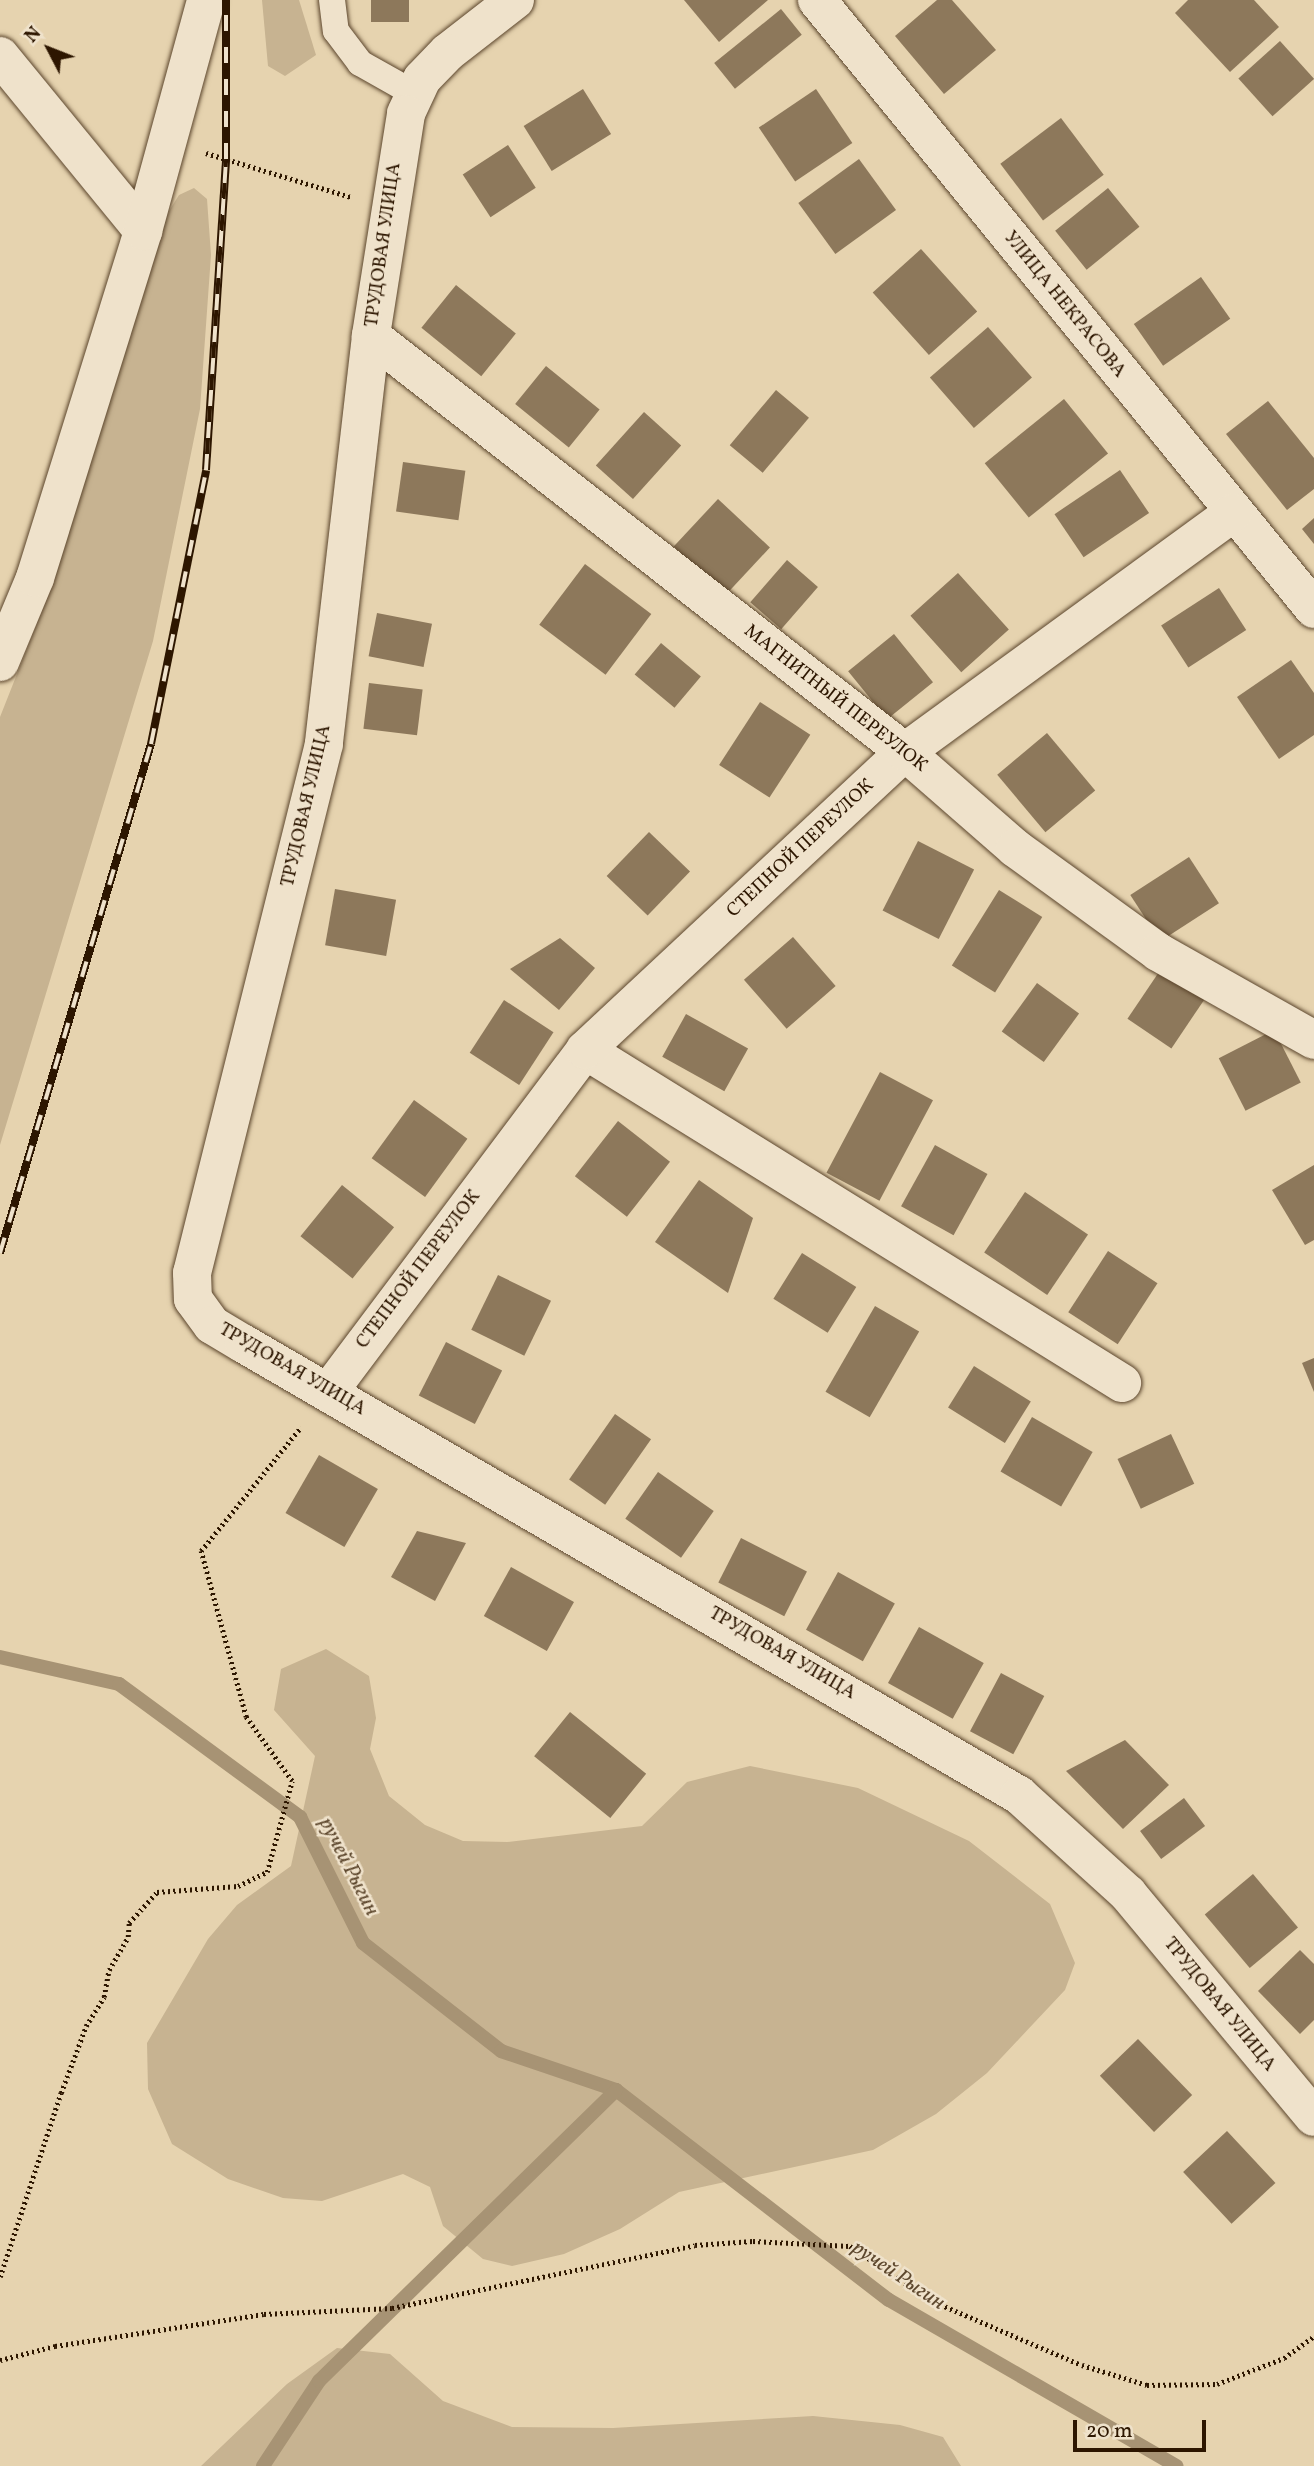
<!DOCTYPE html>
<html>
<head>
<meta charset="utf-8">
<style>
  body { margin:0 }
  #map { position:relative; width:1314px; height:2466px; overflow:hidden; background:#e6d3af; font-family:Vollkorn,serif }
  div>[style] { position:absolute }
  .green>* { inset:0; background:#c7b391 }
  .stream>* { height:14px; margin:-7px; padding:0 7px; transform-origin:7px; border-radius:7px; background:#a79374 }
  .building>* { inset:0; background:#8d785b; transform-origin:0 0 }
  .path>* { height:4.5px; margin-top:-2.25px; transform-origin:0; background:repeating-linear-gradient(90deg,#2d1600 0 2px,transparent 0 5.5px) }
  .roads { filter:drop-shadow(0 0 2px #5b452c) drop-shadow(0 0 2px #5b452c) }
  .lane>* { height:26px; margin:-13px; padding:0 13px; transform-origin:13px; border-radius:13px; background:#efe2cb }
  .street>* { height:38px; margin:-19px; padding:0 19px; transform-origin:19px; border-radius:19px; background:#efe2cb }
  .rail>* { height:8px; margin-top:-4px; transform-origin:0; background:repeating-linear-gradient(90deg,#efe2cb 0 16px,#2d1600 0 32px); box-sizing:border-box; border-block:2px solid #2d1600 }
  span { translate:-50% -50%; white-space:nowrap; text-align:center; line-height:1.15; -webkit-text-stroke:5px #efe2cb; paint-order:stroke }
  .street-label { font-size:19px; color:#2d1600 }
  .water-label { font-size:21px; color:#5e482e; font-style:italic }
  .north { position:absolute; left:14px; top:14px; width:70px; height:70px; -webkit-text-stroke:5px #efe2cb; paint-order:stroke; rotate:312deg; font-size:19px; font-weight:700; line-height:28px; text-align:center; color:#2d1600 }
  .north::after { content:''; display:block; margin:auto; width:24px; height:32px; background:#2d1600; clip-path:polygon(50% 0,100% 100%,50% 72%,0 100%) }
  .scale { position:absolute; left:1073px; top:2420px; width:133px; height:32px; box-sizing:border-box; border:4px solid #2d1600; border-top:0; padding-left:9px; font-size:21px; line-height:24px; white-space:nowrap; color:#2d1600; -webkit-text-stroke:5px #efe2cb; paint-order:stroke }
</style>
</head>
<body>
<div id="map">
  <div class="green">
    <i style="clip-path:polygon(262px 0,299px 0,316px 55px,285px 76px,268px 66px)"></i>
    <i style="clip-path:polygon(194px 188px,207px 199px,211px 255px,200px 409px,153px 641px,0 1145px,0 717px,49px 593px,151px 259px,169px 211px,179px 195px)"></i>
    <i style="clip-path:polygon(326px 1649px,369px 1676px,376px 1718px,370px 1749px,389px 1796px,425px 1825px,463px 1841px,507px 1842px,642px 1826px,687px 1782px,750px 1766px,858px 1788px,969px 1841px,1050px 1904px,1075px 1963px,1065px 1990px,987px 2073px,936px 2114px,873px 2150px,679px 2192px,620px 2229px,564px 2254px,512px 2266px,483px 2259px,443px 2226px,430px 2187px,403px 2174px,322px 2201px,283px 2198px,228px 2179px,172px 2144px,148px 2089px,147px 2043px,208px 1939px,237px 1905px,291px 1866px,315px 1756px,274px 1710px,281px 1669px)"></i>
    <i style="clip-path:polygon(337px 2348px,390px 2354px,443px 2401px,512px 2427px,613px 2428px,813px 2416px,900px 2425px,943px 2437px,961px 2466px,201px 2466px,287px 2384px)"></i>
  </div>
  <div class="stream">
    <i style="left:0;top:1657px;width:122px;rotate:12.8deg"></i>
    <i style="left:119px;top:1684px;width:225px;rotate:36.3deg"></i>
    <i style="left:300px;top:1817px;width:141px;rotate:63.4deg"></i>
    <i style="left:363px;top:1943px;width:175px;rotate:38deg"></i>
    <i style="left:501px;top:2051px;width:121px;rotate:18.7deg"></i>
    <i style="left:616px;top:2090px;width:344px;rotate:37.6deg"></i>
    <i style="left:889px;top:2300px;width:332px;rotate:30deg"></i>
    <i style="left:263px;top:2466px;width:102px;rotate:-56.6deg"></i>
    <i style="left:319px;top:2381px;width:416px;rotate:-44.4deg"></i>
  </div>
  <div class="building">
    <i style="left:371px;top:0;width:38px;height:22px"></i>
    <i style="clip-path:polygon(684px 0,768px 0,719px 42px)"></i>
    <i style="clip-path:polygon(937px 0,952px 0,996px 50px,944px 94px,895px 36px)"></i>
    <i style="clip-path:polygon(1188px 0,1254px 0,1279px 27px,1230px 72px,1175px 13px)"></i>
    <i style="left:781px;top:9px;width:33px;height:86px;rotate:51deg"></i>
    <i style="left:1280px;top:41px;width:51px;height:56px;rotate:48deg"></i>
    <i style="left:583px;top:89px;width:53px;height:70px;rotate:58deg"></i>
    <i style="left:816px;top:89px;width:65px;height:69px;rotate:56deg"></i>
    <i style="left:1061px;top:118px;width:71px;height:76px;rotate:53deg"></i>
    <i style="left:508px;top:145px;width:51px;height:54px;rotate:57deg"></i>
    <i style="left:859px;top:159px;width:63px;height:75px;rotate:54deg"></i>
    <i style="left:1108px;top:188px;width:50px;height:68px;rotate:51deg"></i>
    <i style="left:921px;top:249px;width:84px;height:65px;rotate:48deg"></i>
    <i style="left:1201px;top:277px;width:51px;height:82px;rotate:55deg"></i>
    <i style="left:456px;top:285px;width:77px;height:55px;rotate:39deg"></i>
    <i style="left:988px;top:327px;width:67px;height:77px;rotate:49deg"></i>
    <i style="left:546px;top:366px;width:69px;height:49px;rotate:39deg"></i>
    <i style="left:776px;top:390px;width:43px;height:72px;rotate:40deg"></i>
    <i style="left:1064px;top:399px;width:70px;height:102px;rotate:51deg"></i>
    <i style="clip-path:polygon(1268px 401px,1314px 458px,1314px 489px,1287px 510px,1226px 434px)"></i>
    <i style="left:644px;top:412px;width:50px;height:72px;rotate:42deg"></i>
    <i style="left:403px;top:462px;width:63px;height:50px;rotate:8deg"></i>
    <i style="left:1120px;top:470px;width:52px;height:79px;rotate:56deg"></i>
    <i style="left:718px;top:499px;width:71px;height:65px;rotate:43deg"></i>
    <i style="clip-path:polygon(1314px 518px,1314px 544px,1302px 529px)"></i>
    <i style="left:787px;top:560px;width:41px;height:56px;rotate:41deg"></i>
    <i style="left:585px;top:564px;width:83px;height:76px;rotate:37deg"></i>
    <i style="left:958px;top:573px;width:76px;height:64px;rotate:48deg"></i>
    <i style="left:1219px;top:588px;width:50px;height:69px;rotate:57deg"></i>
    <i style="left:377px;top:613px;width:56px;height:44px;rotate:11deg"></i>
    <i style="left:894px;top:634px;width:62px;height:59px;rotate:51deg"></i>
    <i style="left:661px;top:643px;width:52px;height:41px;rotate:40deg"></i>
    <i style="clip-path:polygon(1291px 660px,1314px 693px,1314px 735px,1279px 759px,1237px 697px)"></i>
    <i style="left:369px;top:683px;width:54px;height:46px;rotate:7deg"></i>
    <i style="left:760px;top:702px;width:60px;height:75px;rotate:33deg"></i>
    <i style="left:1047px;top:733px;width:75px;height:65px;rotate:50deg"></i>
    <i style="left:649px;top:832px;width:57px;height:61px;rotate:44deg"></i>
    <i style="left:918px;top:841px;width:63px;height:78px;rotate:27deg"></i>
    <i style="left:1189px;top:857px;width:55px;height:70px;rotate:57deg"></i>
    <i style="left:335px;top:889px;width:62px;height:57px;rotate:10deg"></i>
    <i style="left:999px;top:890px;width:51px;height:89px;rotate:32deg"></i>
    <i style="left:793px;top:937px;width:65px;height:65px;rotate:49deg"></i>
    <i style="clip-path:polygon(560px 938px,595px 968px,559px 1010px,510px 969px)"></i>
    <i style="left:1161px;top:969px;width:53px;height:60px;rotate:34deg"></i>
    <i style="left:1037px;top:983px;width:52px;height:60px;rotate:36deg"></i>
    <i style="left:504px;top:1000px;width:59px;height:63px;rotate:33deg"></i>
    <i style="left:686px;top:1014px;width:71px;height:49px;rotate:29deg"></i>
    <i style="left:1274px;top:1030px;width:59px;height:62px;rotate:63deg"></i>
    <i style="left:880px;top:1072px;width:60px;height:114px;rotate:28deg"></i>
    <i style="left:414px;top:1100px;width:66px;height:72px;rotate:36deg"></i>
    <i style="left:618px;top:1121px;width:66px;height:70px;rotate:38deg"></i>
    <i style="left:935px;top:1145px;width:60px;height:70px;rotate:29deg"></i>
    <i style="clip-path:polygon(1314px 1165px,1314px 1240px,1305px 1245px,1272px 1190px)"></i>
    <i style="clip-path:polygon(699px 1180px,753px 1218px,728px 1293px,655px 1242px)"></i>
    <i style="left:342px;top:1185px;width:67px;height:66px;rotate:39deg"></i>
    <i style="left:1025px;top:1192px;width:76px;height:73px;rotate:34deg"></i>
    <i style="left:1108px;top:1251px;width:59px;height:73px;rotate:33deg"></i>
    <i style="left:802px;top:1253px;width:64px;height:54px;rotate:32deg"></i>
    <i style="left:498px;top:1275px;width:59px;height:61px;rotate:26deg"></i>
    <i style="left:875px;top:1306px;width:51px;height:99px;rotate:30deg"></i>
    <i style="left:446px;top:1342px;width:63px;height:60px;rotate:27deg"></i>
    <i style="clip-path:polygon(1314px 1358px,1314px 1392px,1302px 1363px)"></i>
    <i style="left:974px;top:1366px;width:67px;height:49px;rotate:32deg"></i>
    <i style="left:615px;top:1414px;width:44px;height:80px;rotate:35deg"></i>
    <i style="left:1032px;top:1417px;width:70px;height:63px;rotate:30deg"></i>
    <i style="left:1171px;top:1434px;width:55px;height:59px;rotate:65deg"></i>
    <i style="left:319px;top:1455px;width:68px;height:67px;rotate:30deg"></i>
    <i style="left:658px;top:1472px;width:68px;height:57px;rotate:35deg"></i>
    <i style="clip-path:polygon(417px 1531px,466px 1543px,435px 1601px,391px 1577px)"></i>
    <i style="left:741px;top:1538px;width:74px;height:50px;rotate:27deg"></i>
    <i style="left:511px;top:1567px;width:72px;height:56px;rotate:29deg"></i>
    <i style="left:838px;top:1572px;width:65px;height:66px;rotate:29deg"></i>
    <i style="left:919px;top:1627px;width:74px;height:64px;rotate:29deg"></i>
    <i style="left:1001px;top:1673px;width:49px;height:66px;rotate:28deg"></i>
    <i style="left:570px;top:1712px;width:98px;height:57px;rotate:39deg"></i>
    <i style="clip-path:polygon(1125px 1740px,1169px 1785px,1123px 1829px,1066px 1771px)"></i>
    <i style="left:1184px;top:1798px;width:35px;height:55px;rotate:53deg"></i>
    <i style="left:1253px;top:1874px;width:70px;height:63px;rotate:50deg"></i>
    <i style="clip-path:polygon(1300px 1950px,1314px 1964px,1314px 2020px,1300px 2034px,1258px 1991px)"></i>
    <i style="left:1138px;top:2039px;width:78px;height:53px;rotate:46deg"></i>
    <i style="left:1227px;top:2131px;width:71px;height:60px;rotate:47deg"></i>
  </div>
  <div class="path">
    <i style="left:206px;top:153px;width:152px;rotate:16.9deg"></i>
    <i style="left:0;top:2277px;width:194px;rotate:-71.7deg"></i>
    <i style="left:61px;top:2093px;width:72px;rotate:-69.5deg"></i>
    <i style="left:86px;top:2026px;width:34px;rotate:-58deg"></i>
    <i style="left:104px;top:1997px;width:27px;rotate:-80deg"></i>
    <i style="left:109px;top:1970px;width:38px;rotate:-60deg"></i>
    <i style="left:128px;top:1937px;width:14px;rotate:-86deg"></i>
    <i style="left:129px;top:1923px;width:42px;rotate:-47.9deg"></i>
    <i style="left:157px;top:1892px;width:81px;rotate:-4.2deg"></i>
    <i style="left:238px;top:1886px;width:32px;rotate:-26deg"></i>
    <i style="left:267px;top:1872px;width:94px;rotate:-74.6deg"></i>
    <i style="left:292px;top:1781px;width:79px;rotate:-125.7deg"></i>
    <i style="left:246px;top:1717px;width:172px;rotate:-105.2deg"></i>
    <i style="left:201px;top:1551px;width:159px;rotate:-51.1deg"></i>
    <i style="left:0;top:2360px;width:57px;rotate:-14.3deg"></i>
    <i style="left:55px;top:2346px;width:211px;rotate:-8.7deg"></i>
    <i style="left:264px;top:2314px;width:128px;rotate:-2.7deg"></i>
    <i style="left:392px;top:2308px;width:309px;rotate:-11.7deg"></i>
    <i style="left:695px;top:2245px;width:58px;rotate:-3.9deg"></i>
    <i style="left:753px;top:2241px;width:97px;rotate:3deg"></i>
    <i style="left:850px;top:2246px;width:97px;rotate:34deg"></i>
    <i style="left:930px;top:2300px;width:165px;rotate:23.2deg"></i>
    <i style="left:1082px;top:2365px;width:68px;rotate:17.1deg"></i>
    <i style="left:1147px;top:2385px;width:70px;rotate:-0.8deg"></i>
    <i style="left:1217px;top:2384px;width:72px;rotate:-21.2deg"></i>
    <i style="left:1284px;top:2358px;width:37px;rotate:-36deg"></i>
  </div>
  <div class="roads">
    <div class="lane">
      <i style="left:332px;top:0;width:31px;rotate:83deg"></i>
      <i style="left:336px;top:31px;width:40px;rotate:53deg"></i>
      <i style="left:360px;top:63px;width:63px;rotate:29.4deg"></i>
    </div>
    <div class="street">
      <i style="left:515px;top:0;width:86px;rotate:142.1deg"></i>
      <i style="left:447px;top:53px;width:36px;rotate:134deg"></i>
      <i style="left:422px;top:79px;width:38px;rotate:115deg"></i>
      <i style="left:406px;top:114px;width:225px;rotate:99deg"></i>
      <i style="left:371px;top:336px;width:411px;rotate:96.6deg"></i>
      <i style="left:324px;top:744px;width:545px;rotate:104.01deg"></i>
      <i style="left:192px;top:1273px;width:26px;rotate:88deg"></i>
      <i style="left:193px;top:1299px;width:32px;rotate:54deg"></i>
      <i style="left:212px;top:1325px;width:37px;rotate:31deg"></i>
      <i style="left:244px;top:1344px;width:897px;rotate:30.2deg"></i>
      <i style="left:1019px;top:1795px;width:147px;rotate:42.2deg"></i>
      <i style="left:1128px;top:1894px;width:290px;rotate:50.2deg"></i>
      <i style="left:817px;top:0;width:786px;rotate:50.78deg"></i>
      <i style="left:0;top:56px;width:226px;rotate:50.7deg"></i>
      <i style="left:371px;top:336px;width:677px;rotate:37.92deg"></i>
      <i style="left:905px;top:752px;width:146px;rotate:41.1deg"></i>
      <i style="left:1015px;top:848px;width:177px;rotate:36deg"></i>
      <i style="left:1158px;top:952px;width:179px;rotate:29.4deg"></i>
      <i style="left:0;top:662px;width:91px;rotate:-67.4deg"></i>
      <i style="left:35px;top:578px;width:363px;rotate:-72.7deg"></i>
      <i style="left:143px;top:231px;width:239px;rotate:-74.7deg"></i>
      <i style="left:585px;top:1050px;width:632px;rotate:31.8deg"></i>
      <i style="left:330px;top:1390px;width:425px;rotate:-53.1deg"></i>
      <i style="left:585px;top:1050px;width:437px;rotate:-43deg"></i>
      <i style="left:905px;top:752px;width:406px;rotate:-36.1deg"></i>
    </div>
  </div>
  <div class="rail">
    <i style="left:0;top:1253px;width:531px;rotate:-73.48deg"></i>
    <i style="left:151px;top:744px;width:279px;rotate:-78.6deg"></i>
    <i style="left:206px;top:470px;width:312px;rotate:-86.3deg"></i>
    <i style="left:226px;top:159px;width:159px;rotate:-90deg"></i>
  </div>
  <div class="street-label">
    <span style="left:384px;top:245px;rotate:-82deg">ТРУДОВАЯ УЛИЦА</span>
    <span style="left:1064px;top:305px;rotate:51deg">УЛИЦА НЕКРАСОВА</span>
    <span style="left:835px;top:699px;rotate:38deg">МАГНИТНЫЙ ПЕРЕУЛОК</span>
    <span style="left:307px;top:806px;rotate:-77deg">ТРУДОВАЯ УЛИЦА</span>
    <span style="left:801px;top:849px;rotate:-43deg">СТЕПНОЙ ПЕРЕУЛОК</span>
    <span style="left:419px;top:1270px;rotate:-53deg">СТЕПНОЙ ПЕРЕУЛОК</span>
    <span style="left:292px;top:1370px;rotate:30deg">ТРУДОВАЯ УЛИЦА</span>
    <span style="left:782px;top:1654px;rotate:30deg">ТРУДОВАЯ УЛИЦА</span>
    <span style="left:1219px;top:2005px;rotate:51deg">ТРУДОВАЯ УЛИЦА</span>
  </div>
  <div class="water-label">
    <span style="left:348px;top:1867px;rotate:63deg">ручей Рыгин</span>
    <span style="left:898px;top:2276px;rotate:34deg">ручей Рыгин</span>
  </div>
  <div class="north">N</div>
  <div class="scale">20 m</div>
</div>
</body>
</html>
